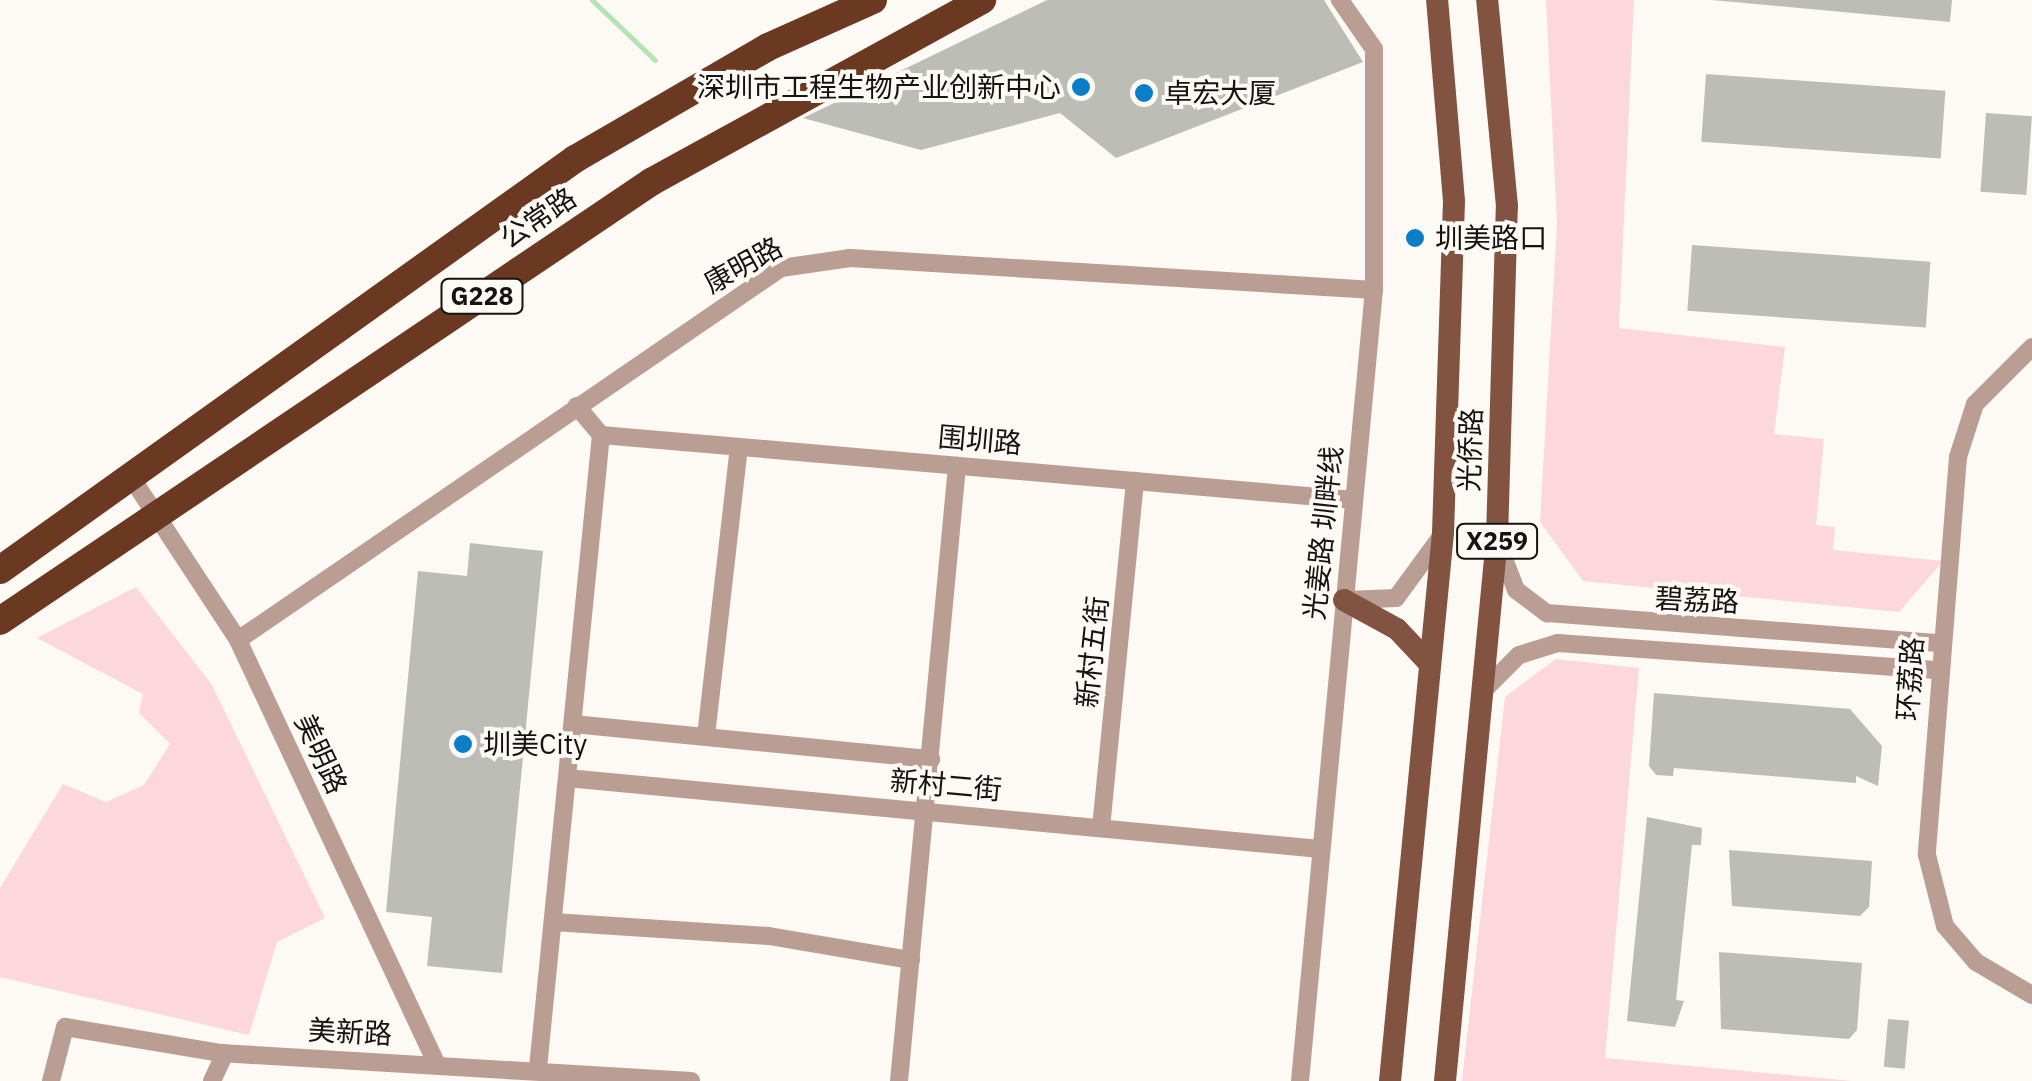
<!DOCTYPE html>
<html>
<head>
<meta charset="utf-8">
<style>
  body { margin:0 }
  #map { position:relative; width:2032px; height:1081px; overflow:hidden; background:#fdf9f4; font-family:"IBM Plex Sans","Noto Sans SC",sans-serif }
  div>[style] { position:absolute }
  .green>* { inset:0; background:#fcd7dc }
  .stream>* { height:5px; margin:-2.5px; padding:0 2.5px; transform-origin:2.5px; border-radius:2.5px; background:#b5e4b4 }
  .building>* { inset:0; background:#bdbdb8; transform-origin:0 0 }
  .minor>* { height:18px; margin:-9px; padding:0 9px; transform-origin:9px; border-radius:9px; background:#ba9e93 }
  .major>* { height:22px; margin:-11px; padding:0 11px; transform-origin:11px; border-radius:11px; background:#815340 }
  .highway>* { height:28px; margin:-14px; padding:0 14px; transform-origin:14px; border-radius:14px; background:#6b3822 }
  .dots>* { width:28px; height:28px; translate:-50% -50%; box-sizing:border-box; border:5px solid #fdf9f4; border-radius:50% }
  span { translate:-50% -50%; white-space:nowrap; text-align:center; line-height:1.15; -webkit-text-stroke:8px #fdf9f4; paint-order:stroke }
  .shield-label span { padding:2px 8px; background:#fdf9f4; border:2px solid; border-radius:8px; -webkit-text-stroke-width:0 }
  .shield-label { font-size:25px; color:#151412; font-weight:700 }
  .poi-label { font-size:28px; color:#151412 }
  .right { translate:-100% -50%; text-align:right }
  .left { translate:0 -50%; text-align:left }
  .street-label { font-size:28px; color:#151412 }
</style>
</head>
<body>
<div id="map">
  <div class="green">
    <i style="clip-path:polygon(1546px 0,1634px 0,1619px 328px,1785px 347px,1774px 434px,1824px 439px,1816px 525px,1835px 527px,1833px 550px,1943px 561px,1899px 612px,1583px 581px,1540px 522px,1557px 224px)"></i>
    <i style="clip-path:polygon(136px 587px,212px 685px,325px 918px,277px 942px,249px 1035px,0 977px,0 888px,63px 784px,106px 802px,144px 785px,170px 744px,139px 713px,143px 694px,37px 638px)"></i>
    <i style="clip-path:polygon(1556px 659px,1639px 668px,1605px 1058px,1852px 1081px,1462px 1081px,1505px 697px)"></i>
  </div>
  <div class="stream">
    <i style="left:592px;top:0;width:87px;rotate:43.6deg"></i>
  </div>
  <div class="building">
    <i style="clip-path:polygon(1047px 0,1324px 0,1363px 62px,1116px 158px,1060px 113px,921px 150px,803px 118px)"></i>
    <i style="clip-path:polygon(1712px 0,1952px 0,1950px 22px)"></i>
    <i style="left:1706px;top:74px;width:240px;height:68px;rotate:4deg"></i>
    <i style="left:1986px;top:113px;width:46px;height:79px;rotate:4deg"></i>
    <i style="left:1692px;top:245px;width:239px;height:66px;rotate:4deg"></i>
    <i style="clip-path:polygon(470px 543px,543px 551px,502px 973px,427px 966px,432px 917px,386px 912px,418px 571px,467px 576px)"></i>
    <i style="clip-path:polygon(1654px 693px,1850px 709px,1882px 746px,1878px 786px,1856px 776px,1856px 783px,1674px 768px,1673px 776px,1656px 775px,1649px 766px)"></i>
    <i style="clip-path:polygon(1647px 817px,1702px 828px,1701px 845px,1692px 845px,1676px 1000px,1684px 1001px,1675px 1027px,1627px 1021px)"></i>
    <i style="clip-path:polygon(1729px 850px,1872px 861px,1869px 907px,1860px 916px,1732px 906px)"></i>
    <i style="clip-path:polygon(1719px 952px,1862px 963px,1857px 1030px,1849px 1039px,1721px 1029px)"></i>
    <i style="left:1888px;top:1019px;width:21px;height:48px;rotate:5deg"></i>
  </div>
  <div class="minor">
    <i style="left:2032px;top:347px;width:81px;rotate:135deg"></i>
    <i style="left:1975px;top:404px;width:56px;rotate:107.8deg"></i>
    <i style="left:1958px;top:457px;width:399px;rotate:94.5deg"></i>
    <i style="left:1927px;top:855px;width:73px;rotate:75.8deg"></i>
    <i style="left:1945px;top:926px;width:48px;rotate:49.3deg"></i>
    <i style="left:1976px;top:962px;width:65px;rotate:30.5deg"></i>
    <i style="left:601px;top:435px;width:756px;rotate:4.93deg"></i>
    <i style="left:133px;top:480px;width:191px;rotate:56.7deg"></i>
    <i style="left:238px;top:640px;width:468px;rotate:64.9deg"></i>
    <i style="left:1499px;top:546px;width:47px;rotate:68.9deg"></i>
    <i style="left:1516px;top:590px;width:39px;rotate:37deg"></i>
    <i style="left:1547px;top:613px;width:393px;rotate:4.4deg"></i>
    <i style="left:1347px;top:600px;width:49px;rotate:-2.3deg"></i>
    <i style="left:1396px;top:598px;width:74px;rotate:-53.7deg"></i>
    <i style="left:238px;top:640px;width:658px;rotate:-34.41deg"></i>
    <i style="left:781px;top:268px;width:70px;rotate:-8.2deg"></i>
    <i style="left:850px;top:258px;width:525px;rotate:3.49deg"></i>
    <i style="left:1483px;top:691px;width:51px;rotate:-45deg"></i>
    <i style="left:1519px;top:655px;width:41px;rotate:-17.1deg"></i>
    <i style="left:1558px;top:643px;width:379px;rotate:4.1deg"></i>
    <i style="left:573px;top:724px;width:360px;rotate:5.6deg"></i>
    <i style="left:706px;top:736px;width:291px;rotate:-83.5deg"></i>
    <i style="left:567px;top:778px;width:756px;rotate:5.39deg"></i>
    <i style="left:1101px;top:828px;width:349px;rotate:-84.4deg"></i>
    <i style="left:553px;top:922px;width:216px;rotate:3.7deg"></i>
    <i style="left:769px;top:936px;width:144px;rotate:9.6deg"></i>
    <i style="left:538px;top:1068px;width:636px;rotate:-84.32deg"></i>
    <i style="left:601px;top:435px;width:38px;rotate:-130deg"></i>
    <i style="left:51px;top:1081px;width:56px;rotate:-75.5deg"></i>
    <i style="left:65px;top:1027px;width:157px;rotate:9.5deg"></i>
    <i style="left:220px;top:1053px;width:472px;rotate:3.4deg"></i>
    <i style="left:212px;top:1081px;width:31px;rotate:-65deg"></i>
    <i style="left:899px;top:1081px;width:618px;rotate:-84.61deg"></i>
    <i style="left:1300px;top:1081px;width:794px;rotate:-84.66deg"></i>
    <i style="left:1374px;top:290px;width:241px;rotate:-90deg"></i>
    <i style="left:1374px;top:49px;width:60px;rotate:-124.8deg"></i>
  </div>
  <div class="major">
    <i style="left:1344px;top:600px;width:60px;rotate:28.7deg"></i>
    <i style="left:1397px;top:629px;width:48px;rotate:46.7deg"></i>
    <i style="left:1390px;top:1081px;width:551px;rotate:-84.48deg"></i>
    <i style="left:1443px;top:533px;width:332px;rotate:-88.1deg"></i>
    <i style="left:1454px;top:201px;width:202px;rotate:-94.8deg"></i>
    <i style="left:1445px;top:1081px;width:545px;rotate:-84.53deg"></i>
    <i style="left:1497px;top:538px;width:332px;rotate:-88.3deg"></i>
    <i style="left:1507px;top:206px;width:207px;rotate:-95.5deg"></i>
  </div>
  <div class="highway">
    <i style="left:0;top:570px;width:707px;rotate:-35.56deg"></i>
    <i style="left:575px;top:159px;width:223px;rotate:-30.1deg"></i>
    <i style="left:768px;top:47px;width:115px;rotate:-24.1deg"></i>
    <i style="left:0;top:621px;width:785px;rotate:-33.99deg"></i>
    <i style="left:651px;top:182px;width:378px;rotate:-28.8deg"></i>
  </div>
  <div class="dots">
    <i style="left:1081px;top:87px;background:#0a7ec7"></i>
    <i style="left:1144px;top:93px;background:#0a7ec7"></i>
    <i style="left:1415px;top:238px;background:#0a7ec7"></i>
    <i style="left:463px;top:744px;background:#0a7ec7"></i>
  </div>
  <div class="shield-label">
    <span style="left:482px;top:296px">G228</span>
    <span style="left:1497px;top:541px">X259</span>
  </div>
  <div class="poi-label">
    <span class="right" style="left:1061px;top:87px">深圳市工程生物产业创新中心</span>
    <span class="left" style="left:1164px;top:93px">卓宏大厦</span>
    <span class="left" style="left:1435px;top:238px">圳美路口</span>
    <span class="left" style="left:483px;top:744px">圳美City</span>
  </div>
  <div class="street-label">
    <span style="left:538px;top:218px;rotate:-34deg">公常路</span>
    <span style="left:743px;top:265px;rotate:-29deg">康明路</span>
    <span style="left:980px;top:440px;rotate:5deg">围圳路</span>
    <span style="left:1470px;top:450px;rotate:-88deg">光侨路</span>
    <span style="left:1323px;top:533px;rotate:-84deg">光姜路 圳畔线</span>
    <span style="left:1697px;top:600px;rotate:3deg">碧荔路</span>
    <span style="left:1092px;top:652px;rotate:-84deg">新村五街</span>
    <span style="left:1910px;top:679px;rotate:-86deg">环荔路</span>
    <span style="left:321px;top:754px;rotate:65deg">美明路</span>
    <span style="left:946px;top:785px;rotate:5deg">新村二街</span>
    <span style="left:350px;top:1032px;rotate:3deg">美新路</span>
  </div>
</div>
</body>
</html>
